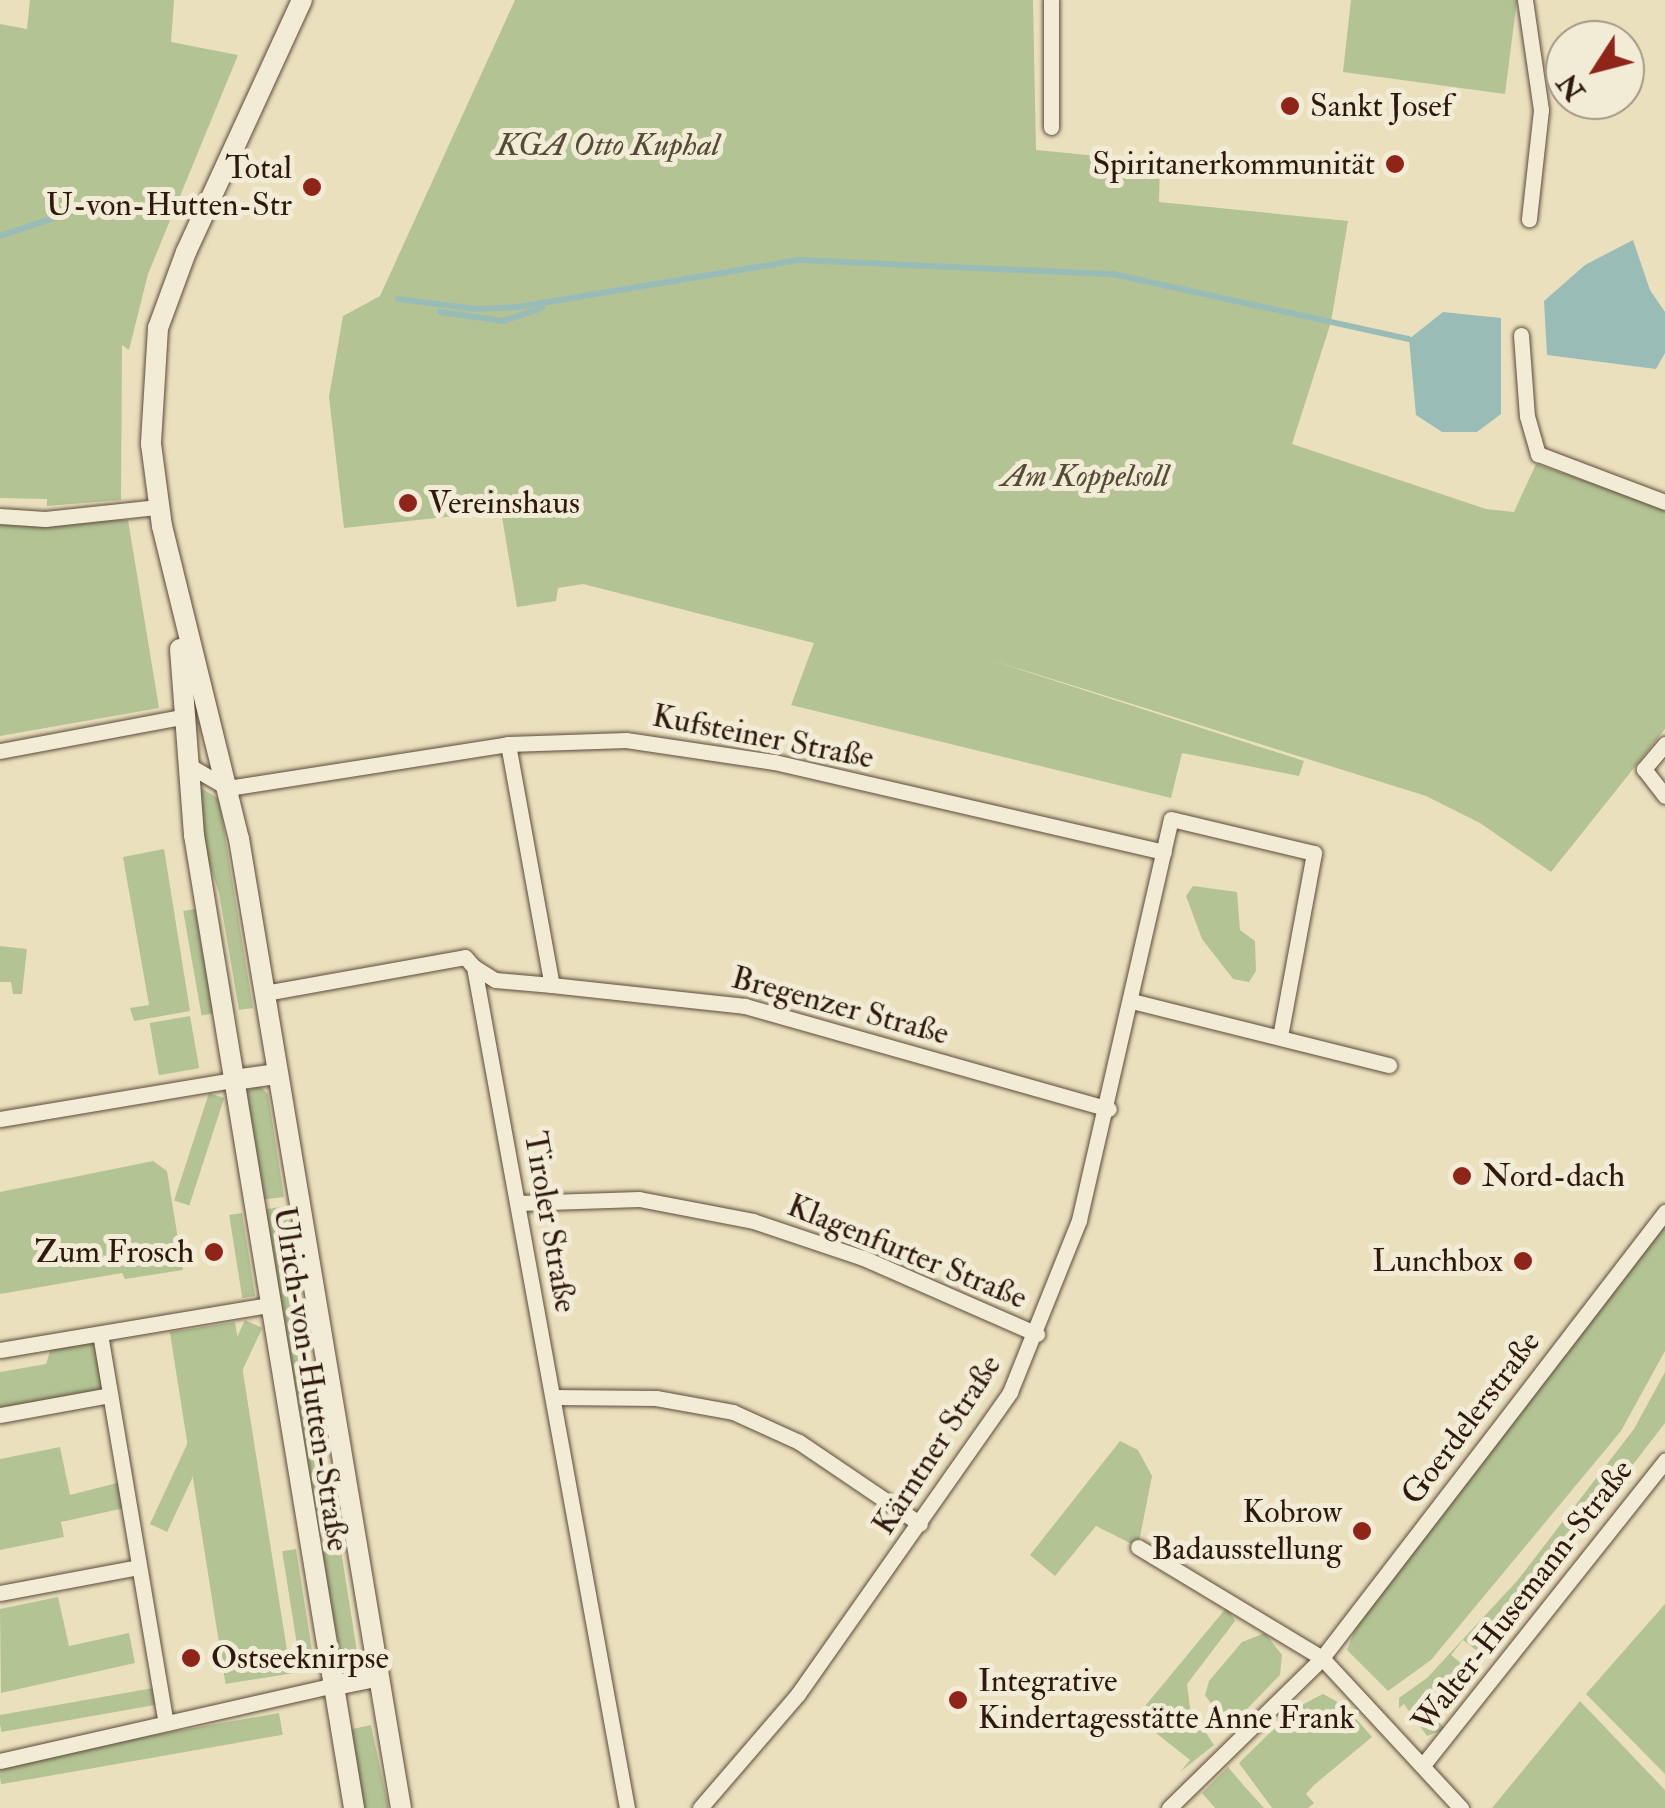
<!DOCTYPE html>
<html>
<head>
<meta charset="utf-8">
<style>
  body { margin:0 }
  #map { position:relative; width:1665px; height:1808px; overflow:hidden; background:#ebe0be; font-family:"IM FELL Double Pica",serif }
  div>[style] { position:absolute }
  .green>* { inset:0; background:#b3c394; transform-origin:0 0 }
  .water>* { inset:0; background:#99bcb7 }
  .stream>* { height:6px; margin:-3px; padding:0 3px; transform-origin:3px; border-radius:3px; background:#99bcb7 }
  .roads { filter:drop-shadow(0 0 2px #5d4b3a) drop-shadow(0 0 2px #5d4b3a) }
  .minor>* { height:15px; margin:-7.5px; padding:0 7.5px; transform-origin:7.5px; border-radius:7.5px; background:#f2ebd5 }
  .tertiary>* { height:20px; margin:-10px; padding:0 10px; transform-origin:10px; border-radius:10px; background:#f2ebd5 }
  .dots>* { width:28px; height:28px; translate:-50% -50%; box-sizing:border-box; border:5px solid #f2ebd5; border-radius:50% }
  span { translate:-50% -50%; white-space:nowrap; text-align:center; line-height:1.15; -webkit-text-stroke:10px #f2ebd5; paint-order:stroke }
  .poi-label { font-size:32px; color:#2e190e }
  .left { translate:0 -50%; text-align:left }
  .right { translate:-100% -50%; text-align:right }
  .park-label { font-size:32px; color:#564c36; font-style:italic }
  .street-label { font-size:32px; color:#2e190e }
  .north { position:absolute; left:1545px; top:20px; width:100px; height:100px; box-sizing:border-box; background:#f2ebd5; border:2px solid #a49785; border-radius:50%; rotate:234deg; font-size:28px; font-weight:700; line-height:40px; text-align:center; color:#2e190e }
  .north::after { content:''; display:block; margin:auto; width:35px; height:45px; background:#8f2418; clip-path:polygon(50% 0,100% 100%,50% 72%,0 100%) }
</style>
</head>
<body>
<div id="map">
  <div class="green">
    <i style="clip-path:polygon(30px 0,174px 0,171px 42px,238px 55px,148px 274px,129px 350px,122px 345px,121px 500px,47px 506px,47px 499px,0 498px,0 24px,27px 29px)"></i>
    <i style="clip-path:polygon(515px 0,1033px 0,1036px 150px,1160px 162px,1159px 202px,1348px 221px,1331px 322px,1292px 444px,1486px 509px,1514px 512px,1536px 464px,1665px 508px,1665px 729px,1551px 872px,1480px 823px,1426px 796px,975px 655px,1304px 761px,1299px 776px,1182px 753px,1171px 798px,791px 705px,814px 643px,583px 584px,558px 588px,556px 601px,517px 607px,501px 511px,344px 528px,329px 397px,343px 316px,380px 296px)"></i>
    <i style="clip-path:polygon(1351px 0,1517px 0,1505px 94px,1343px 72px)"></i>
    <i style="clip-path:polygon(0 520px,128px 520px,159px 708px,0 736px)"></i>
    <i style="clip-path:polygon(198px 786px,219px 799px,253px 1008px,239px 1010px,219px 893px,202px 841px)"></i>
    <i style="clip-path:polygon(164px 849px,190px 1011px,134px 1021px,130px 1008px,149px 1005px,123px 857px)"></i>
    <i style="clip-path:polygon(1193px 886px,1237px 892px,1240px 930px,1255px 941px,1256px 971px,1249px 982px,1233px 979px,1202px 939px,1186px 896px)"></i>
    <i style="left:195px;top:909px;width:106px;height:12px;rotate:80deg"></i>
    <i style="clip-path:polygon(0 946px,27px 949px,22px 994px,13px 994px,11px 982px,0 982px)"></i>
    <i style="left:190px;top:1016px;width:53px;height:41px;rotate:80deg"></i>
    <i style="clip-path:polygon(259px 1085px,268px 1094px,284px 1197px,260px 1200px,242px 1094px)"></i>
    <i style="left:209px;top:1093px;width:16px;height:113px;rotate:18deg"></i>
    <i style="clip-path:polygon(153px 1161px,167px 1171px,183px 1270px,125px 1279px,122px 1273px,0 1294px,0 1192px)"></i>
    <i style="left:286px;top:1206px;width:333px;height:25px;rotate:81deg"></i>
    <i style="left:242px;top:1213px;width:84px;height:13px;rotate:81deg"></i>
    <i style="clip-path:polygon(1665px 1222px,1665px 1351px,1621px 1431px,1431px 1660px,1388px 1691px,1347px 1650px,1360px 1617px)"></i>
    <i style="left:245px;top:1320px;width:19px;height:225px;rotate:25deg"></i>
    <i style="left:235px;top:1322px;width:356px;height:66px;rotate:81deg"></i>
    <i style="clip-path:polygon(100px 1334px,110px 1395px,0 1414px,0 1372px,46px 1364px,53px 1342px)"></i>
    <i style="clip-path:polygon(1665px 1372px,1665px 1423px,1485px 1657px,1463px 1640px,1451px 1655px,1472px 1672px,1434px 1718px,1446px 1729px,1427px 1736px,1404px 1704px,1399px 1708px,1399px 1698px,1427px 1678px,1517px 1581px,1634px 1429px)"></i>
    <i style="clip-path:polygon(1120px 1441px,1138px 1450px,1152px 1476px,1138px 1547px,1096px 1526px,1055px 1576px,1030px 1555px)"></i>
    <i style="clip-path:polygon(60px 1447px,70px 1495px,125px 1481px,129px 1507px,61px 1522px,64px 1537px,0 1550px,0 1459px)"></i>
    <i style="clip-path:polygon(340px 1544px,358px 1658px,345px 1668px,315px 1549px)"></i>
    <i style="left:296px;top:1549px;width:117px;height:14px;rotate:81deg"></i>
    <i style="clip-path:polygon(58px 1597px,69px 1646px,129px 1633px,135px 1663px,1px 1693px,0 1609px)"></i>
    <i style="clip-path:polygon(1665px 1604px,1665px 1774px,1586px 1694px)"></i>
    <i style="clip-path:polygon(1227px 1607px,1235px 1621px,1187px 1684px,1190px 1708px,1214px 1745px,1180px 1772px,1190px 1760px,1136px 1717px)"></i>
    <i style="clip-path:polygon(1265px 1633px,1282px 1655px,1280px 1675px,1244px 1712px,1217px 1712px,1205px 1695px,1209px 1681px,1242px 1642px)"></i>
    <i style="left:159px;top:1687px;width:17px;height:163px;rotate:80deg"></i>
    <i style="clip-path:polygon(1323px 1694px,1345px 1706px,1372px 1737px,1314px 1785px,1306px 1794px,1314px 1803px,1308px 1808px,1272px 1808px,1239px 1763px,1294px 1709px)"></i>
    <i style="clip-path:polygon(1580px 1701px,1665px 1790px,1665px 1808px,1492px 1808px)"></i>
    <i style="left:279px;top:1713px;width:22px;height:286px;rotate:80deg"></i>
    <i style="left:371px;top:1725px;width:85px;height:25px;rotate:78deg"></i>
    <i style="clip-path:polygon(1228px 1767px,1244px 1786px,1264px 1808px,1215px 1808px,1202px 1793px)"></i>
  </div>
  <div class="water">
    <i style="clip-path:polygon(1633px 240px,1650px 290px,1665px 312px,1665px 353px,1656px 369px,1547px 355px,1544px 301px,1585px 265px)"></i>
    <i style="clip-path:polygon(1443px 312px,1501px 318px,1501px 414px,1477px 432px,1442px 432px,1416px 415px,1409px 339px)"></i>
  </div>
  <div class="stream">
    <i style="left:0;top:236px;width:85px;rotate:-18.4deg"></i>
    <i style="left:398px;top:299px;width:79px;rotate:7.3deg"></i>
    <i style="left:476px;top:309px;width:42px;rotate:-2.7deg"></i>
    <i style="left:518px;top:307px;width:286px;rotate:-9.5deg"></i>
    <i style="left:800px;top:260px;width:313px;rotate:2.6deg"></i>
    <i style="left:1113px;top:274px;width:303px;rotate:12.4deg"></i>
    <i style="left:440px;top:312px;width:64px;rotate:8.1deg"></i>
    <i style="left:503px;top:321px;width:41px;rotate:-18.4deg"></i>
  </div>
  <div class="roads">
    <div class="minor">
      <i style="left:1051px;top:0;width:127px;rotate:90deg"></i>
      <i style="left:1525px;top:0;width:111px;rotate:81.7deg"></i>
      <i style="left:1541px;top:110px;width:110px;rotate:96.3deg"></i>
      <i style="left:1521px;top:335px;width:81px;rotate:85.8deg"></i>
      <i style="left:1527px;top:416px;width:40px;rotate:74deg"></i>
      <i style="left:1538px;top:454px;width:136px;rotate:20.7deg"></i>
      <i style="left:0;top:516px;width:45px;rotate:3.8deg"></i>
      <i style="left:45px;top:519px;width:114px;rotate:-6.1deg"></i>
      <i style="left:508px;top:744px;width:245px;rotate:79.7deg"></i>
      <i style="left:552px;top:985px;width:57px;rotate:-175deg"></i>
      <i style="left:495px;top:980px;width:25px;rotate:-148deg"></i>
      <i style="left:474px;top:967px;width:855px;rotate:79.69deg"></i>
      <i style="left:1665px;top:744px;width:33px;rotate:130deg"></i>
      <i style="left:1644px;top:769px;width:34px;rotate:52deg"></i>
      <i style="left:0;top:751px;width:185px;rotate:-10.6deg"></i>
      <i style="left:188px;top:765px;width:46px;rotate:29.9deg"></i>
      <i style="left:228px;top:788px;width:283px;rotate:-8.9deg"></i>
      <i style="left:508px;top:744px;width:118px;rotate:-1.9deg"></i>
      <i style="left:626px;top:740px;width:150px;rotate:8.5deg"></i>
      <i style="left:774px;top:762px;width:400px;rotate:13deg"></i>
      <i style="left:552px;top:985px;width:194px;rotate:6.2deg"></i>
      <i style="left:745px;top:1006px;width:378px;rotate:15.8deg"></i>
      <i style="left:265px;top:993px;width:203px;rotate:-10.2deg"></i>
      <i style="left:465px;top:957px;width:13px;rotate:48deg"></i>
      <i style="left:1132px;top:1001px;width:265px;rotate:14deg"></i>
      <i style="left:0;top:1119px;width:237px;rotate:-9.5deg"></i>
      <i style="left:519px;top:1203px;width:120px;rotate:-1.9deg"></i>
      <i style="left:639px;top:1199px;width:116px;rotate:10.9deg"></i>
      <i style="left:753px;top:1221px;width:116px;rotate:18.6deg"></i>
      <i style="left:863px;top:1258px;width:190px;rotate:23.6deg"></i>
      <i style="left:100px;top:1334px;width:391px;rotate:80.4deg"></i>
      <i style="left:0;top:1350px;width:273px;rotate:-9.5deg"></i>
      <i style="left:554px;top:1397px;width:102px;rotate:0.6deg"></i>
      <i style="left:656px;top:1398px;width:78px;rotate:10.3deg"></i>
      <i style="left:733px;top:1412px;width:72px;rotate:24.4deg"></i>
      <i style="left:799px;top:1442px;width:146px;rotate:34.1deg"></i>
      <i style="left:0;top:1415px;width:112px;rotate:-10.3deg"></i>
      <i style="left:1138px;top:1547px;width:215px;rotate:31.1deg"></i>
      <i style="left:1322px;top:1658px;width:205px;rotate:47.2deg"></i>
      <i style="left:0;top:1593px;width:141px;rotate:-10.6deg"></i>
      <i style="left:0;top:1761px;width:339px;rotate:-12.8deg"></i>
      <i style="left:1423px;top:1765px;width:389px;rotate:-51.5deg"></i>
      <i style="left:700px;top:1808px;width:150px;rotate:-49.3deg"></i>
      <i style="left:798px;top:1694px;width:369px;rotate:-54.9deg"></i>
      <i style="left:1010px;top:1392px;width:185px;rotate:-68.1deg"></i>
      <i style="left:1079px;top:1220px;width:411px;rotate:-77.1deg"></i>
      <i style="left:1171px;top:819px;width:147px;rotate:13.4deg"></i>
      <i style="left:1314px;top:853px;width:187px;rotate:100.5deg"></i>
      <i style="left:1169px;top:1808px;width:214px;rotate:-44.4deg"></i>
      <i style="left:1322px;top:1658px;width:563px;rotate:-52.44deg"></i>
    </div>
    <div class="tertiary">
      <i style="left:302px;top:0;width:277px;rotate:114.7deg"></i>
      <i style="left:186px;top:252px;width:81px;rotate:110.2deg"></i>
      <i style="left:158px;top:328px;width:116px;rotate:93.5deg"></i>
      <i style="left:151px;top:444px;width:83px;rotate:82.4deg"></i>
      <i style="left:162px;top:526px;width:322px;rotate:76.2deg"></i>
      <i style="left:239px;top:839px;width:982px;rotate:80.51deg"></i>
      <i style="left:180px;top:649px;width:187px;rotate:85.7deg"></i>
      <i style="left:194px;top:835px;width:986px;rotate:80.66deg"></i>
      <i style="left:234px;top:1080px;width:42px;rotate:-8.1deg"></i>
      <i style="left:331px;top:1686px;width:45px;rotate:-11.6deg"></i>
    </div>
  </div>
  <div class="dots">
    <i style="left:1290px;top:106px;background:#8f2418"></i>
    <i style="left:1395px;top:164px;background:#8f2418"></i>
    <i style="left:312px;top:187px;background:#8f2418"></i>
    <i style="left:408px;top:503px;background:#8f2418"></i>
    <i style="left:1462px;top:1176px;background:#8f2418"></i>
    <i style="left:214px;top:1252px;background:#8f2418"></i>
    <i style="left:1523px;top:1261px;background:#8f2418"></i>
    <i style="left:1362px;top:1531px;background:#8f2418"></i>
    <i style="left:191px;top:1658px;background:#8f2418"></i>
    <i style="left:958px;top:1700px;background:#8f2418"></i>
  </div>
  <div class="poi-label">
    <span class="left" style="left:1310px;top:106px">Sankt Josef</span>
    <span class="right" style="left:1375px;top:164px">Spiritanerkommunität</span>
    <span class="right" style="left:292px;top:187px">Total<br>U-von-Hutten-Str</span>
    <span class="left" style="left:428px;top:503px">Vereinshaus</span>
    <span class="left" style="left:1482px;top:1176px">Nord-dach</span>
    <span class="right" style="left:194px;top:1252px">Zum Frosch</span>
    <span class="right" style="left:1503px;top:1261px">Lunchbox</span>
    <span class="right" style="left:1342px;top:1531px">Kobrow<br>Badausstellung</span>
    <span class="left" style="left:211px;top:1658px">Ostseeknirpse</span>
    <span class="left" style="left:978px;top:1700px">Integrative<br>Kindertagesstätte Anne Frank</span>
  </div>
  <div class="park-label">
    <span style="left:608px;top:145px">KGA Otto Kuphal</span>
    <span style="left:1085px;top:476px">Am Koppelsoll</span>
  </div>
  <div class="street-label">
    <span style="left:763px;top:737px;rotate:11deg">Kufsteiner Straße</span>
    <span style="left:840px;top:1006px;rotate:15deg">Bregenzer Straße</span>
    <span style="left:550px;top:1222px;rotate:80deg">Tiroler Straße</span>
    <span style="left:907px;top:1252px;rotate:22deg">Klagenfurter Straße</span>
    <span style="left:311px;top:1379px;rotate:81deg">Ulrich-von-Hutten-Straße</span>
    <span style="left:1471px;top:1418px;rotate:-53deg">Goerdelerstraße</span>
    <span style="left:937px;top:1445px;rotate:-57deg">Kärntner Straße</span>
    <span style="left:1523px;top:1596px;rotate:-52deg">Walter-Husemann-Straße</span>
  </div>
  <div class="north">N</div>
</div>
</body>
</html>
